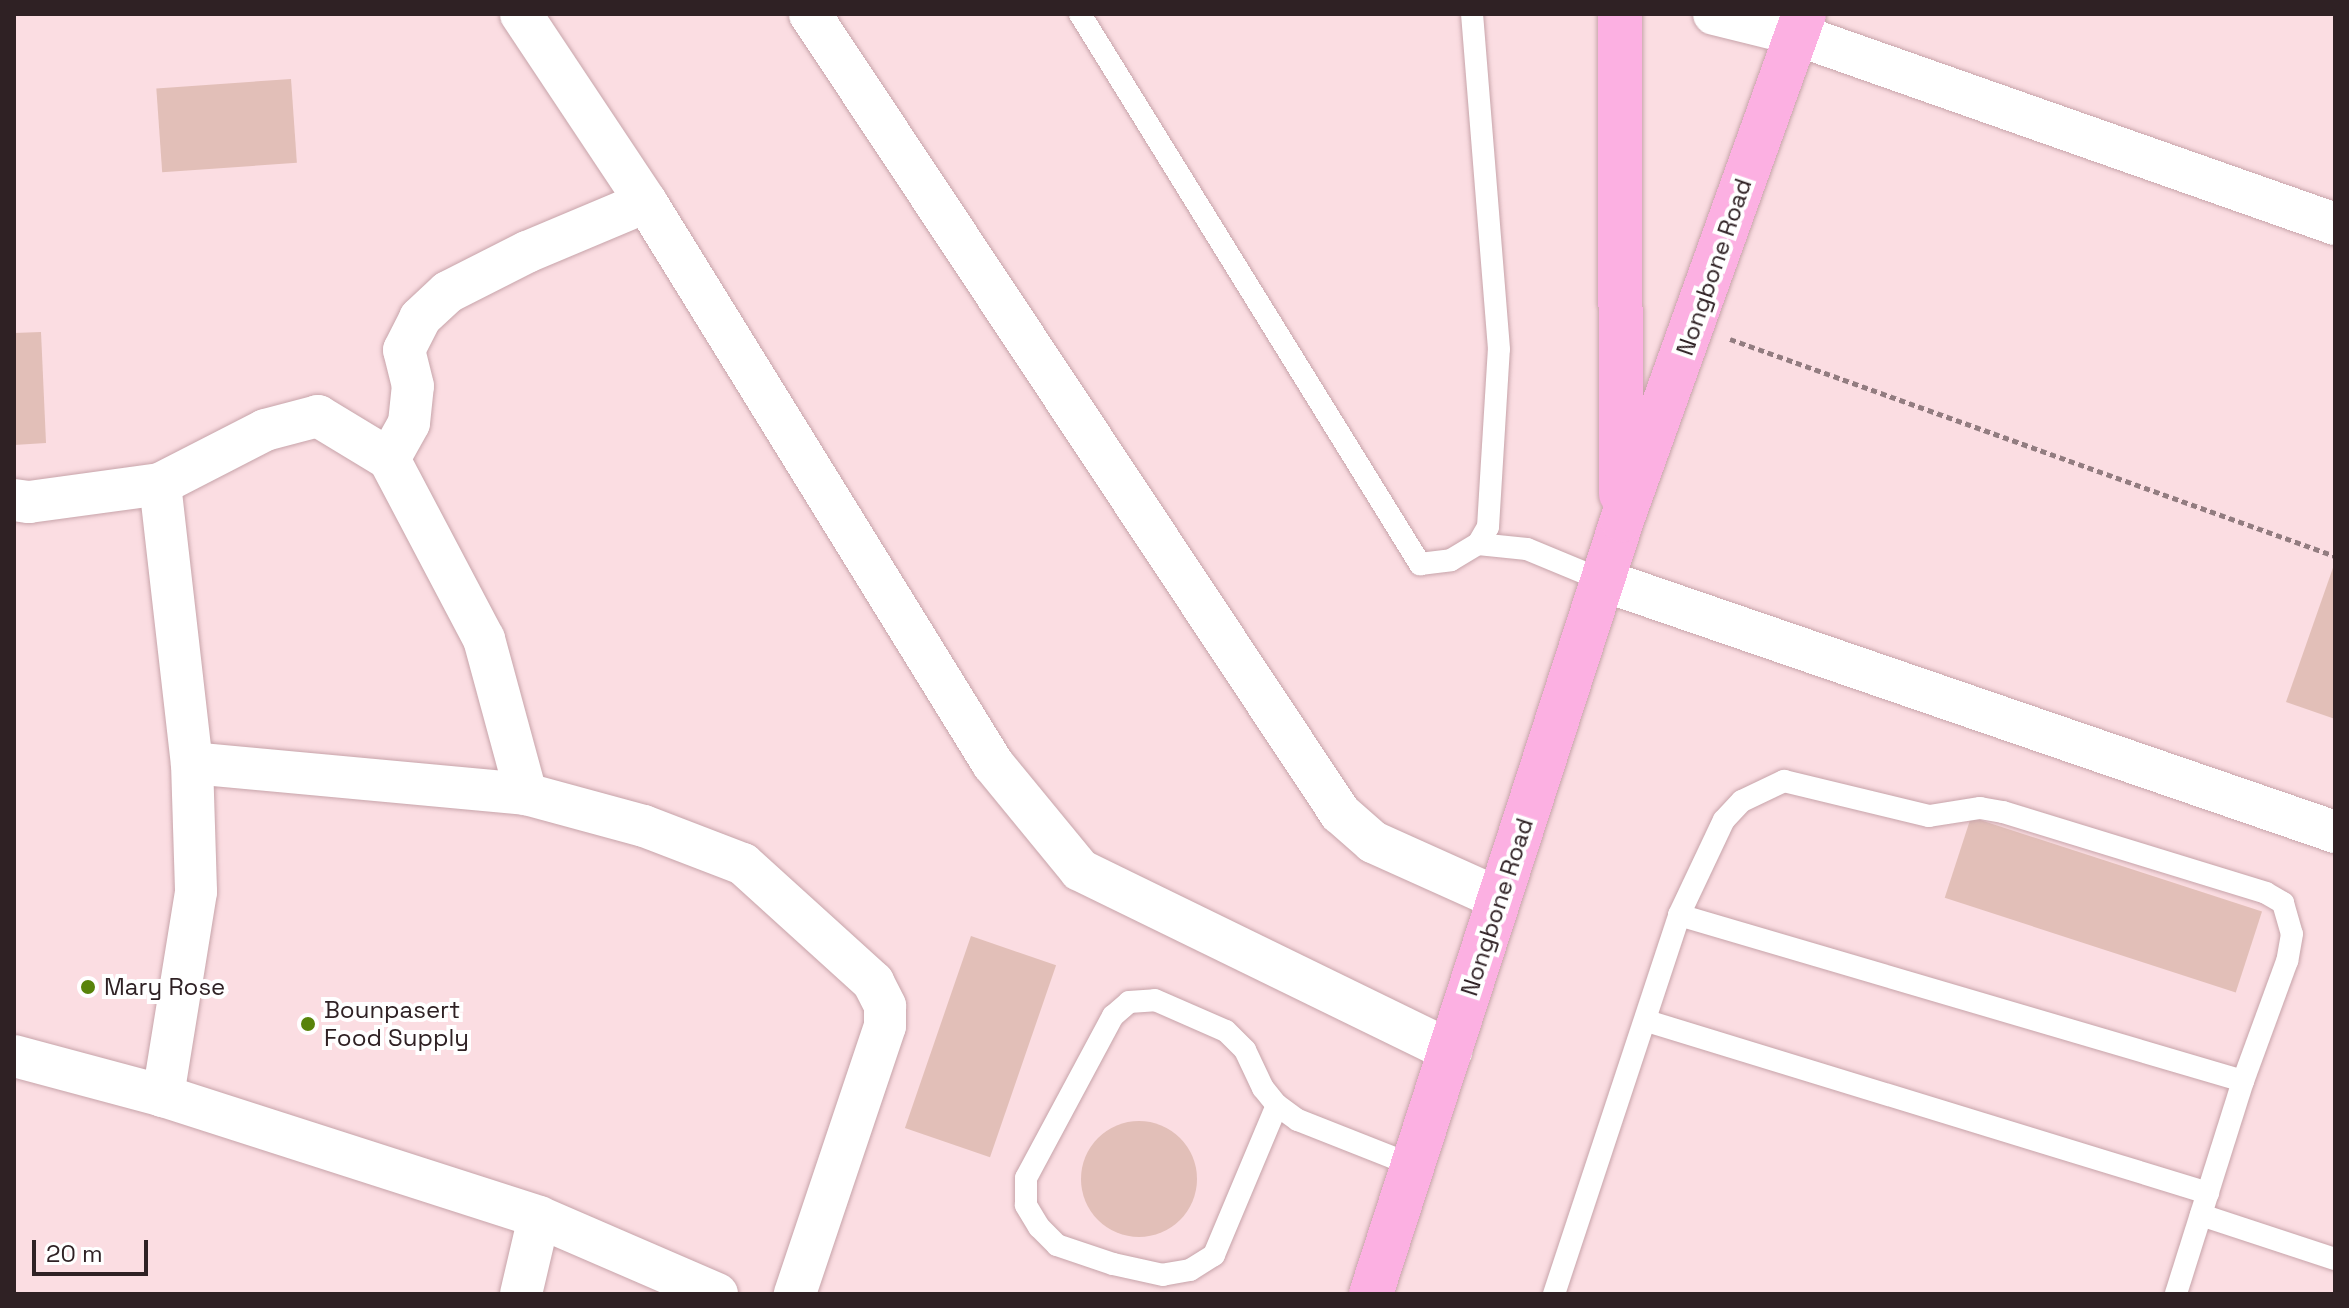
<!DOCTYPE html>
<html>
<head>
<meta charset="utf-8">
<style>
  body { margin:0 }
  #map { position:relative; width:2349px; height:1308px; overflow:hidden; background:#fbdde2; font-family:"Space Grotesk",sans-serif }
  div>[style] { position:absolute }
  .building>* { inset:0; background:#e2bfb8; transform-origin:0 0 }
  .round { border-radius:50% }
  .path>* { height:5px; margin-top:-2.5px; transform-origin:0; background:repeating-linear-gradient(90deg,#927c80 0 6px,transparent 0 10px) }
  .roads { filter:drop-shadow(0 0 2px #c7a4aa) drop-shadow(0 0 2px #c7a4aa) }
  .service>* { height:22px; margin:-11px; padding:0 11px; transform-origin:11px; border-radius:11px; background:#fff }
  .minor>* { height:42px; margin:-21px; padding:0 21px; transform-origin:21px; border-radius:21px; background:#fff }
  .trunk>* { height:44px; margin:-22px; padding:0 22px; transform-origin:22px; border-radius:22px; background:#fcb0e2 }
  .dots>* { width:22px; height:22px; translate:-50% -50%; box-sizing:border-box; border:4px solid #fff; border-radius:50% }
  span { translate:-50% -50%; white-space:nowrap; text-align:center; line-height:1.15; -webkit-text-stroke:8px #fff; paint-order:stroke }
  .street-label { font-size:24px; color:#2f2124 }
  .poi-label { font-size:24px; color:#2f2124 }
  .left { translate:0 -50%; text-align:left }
  .frame { position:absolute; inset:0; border:16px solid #2f2124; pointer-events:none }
  .scale { position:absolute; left:32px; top:1240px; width:116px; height:36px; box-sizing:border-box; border:4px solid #2f2124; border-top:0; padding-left:10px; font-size:24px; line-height:28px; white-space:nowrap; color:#2f2124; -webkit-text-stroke:6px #fff; paint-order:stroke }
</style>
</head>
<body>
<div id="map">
  <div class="building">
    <i style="left:291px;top:79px;width:84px;height:135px;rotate:86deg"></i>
    <i style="clip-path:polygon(41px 332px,46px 443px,14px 445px,14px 333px)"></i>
    <i style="clip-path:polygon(2335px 562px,2335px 719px,2286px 702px)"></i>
    <i style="left:1971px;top:817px;width:306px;height:85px;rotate:18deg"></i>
    <i style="left:971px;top:936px;width:90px;height:203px;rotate:19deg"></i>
    <i class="round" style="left:1081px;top:1121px;width:116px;height:116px"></i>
  </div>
  <div class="path">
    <i style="left:1730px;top:339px;width:643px;rotate:19.73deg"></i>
  </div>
  <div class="roads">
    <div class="service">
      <i style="left:1080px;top:14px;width:647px;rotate:58.28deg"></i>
      <i style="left:1420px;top:564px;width:31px;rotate:-7deg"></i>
      <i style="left:1451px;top:560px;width:31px;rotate:-31deg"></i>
      <i style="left:1478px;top:544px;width:20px;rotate:-60deg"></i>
      <i style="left:1488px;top:527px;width:178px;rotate:-86.5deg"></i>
      <i style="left:1499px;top:349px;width:336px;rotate:-94.6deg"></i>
      <i style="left:1478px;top:544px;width:49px;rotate:5.8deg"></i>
      <i style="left:1527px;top:549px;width:81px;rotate:22.5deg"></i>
      <i style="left:1679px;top:915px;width:588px;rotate:16.4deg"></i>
      <i style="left:1647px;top:1021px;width:587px;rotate:17.05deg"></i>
      <i style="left:1277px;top:1105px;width:163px;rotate:112.8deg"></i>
      <i style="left:1214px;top:1255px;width:28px;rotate:148deg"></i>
      <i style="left:1190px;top:1270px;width:27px;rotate:170deg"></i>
      <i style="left:1163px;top:1275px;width:51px;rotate:-167.6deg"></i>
      <i style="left:1113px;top:1264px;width:59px;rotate:-161.3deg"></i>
      <i style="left:1057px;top:1245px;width:25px;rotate:-135deg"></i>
      <i style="left:1039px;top:1227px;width:26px;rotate:-121deg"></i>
      <i style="left:1026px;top:1205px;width:27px;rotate:-90deg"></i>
      <i style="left:1026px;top:1178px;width:184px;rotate:-61.8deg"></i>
      <i style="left:1113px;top:1016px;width:21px;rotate:-41deg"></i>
      <i style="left:1129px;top:1002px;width:26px;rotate:-4deg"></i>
      <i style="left:1155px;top:1000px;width:77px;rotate:23.6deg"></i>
      <i style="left:1226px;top:1031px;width:27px;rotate:45deg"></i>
      <i style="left:1245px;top:1050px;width:42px;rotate:64.7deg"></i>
      <i style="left:1263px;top:1088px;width:22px;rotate:51deg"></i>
      <i style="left:1277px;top:1105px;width:26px;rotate:36deg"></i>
      <i style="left:1298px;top:1120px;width:125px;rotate:21.6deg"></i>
      <i style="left:2201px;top:1215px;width:141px;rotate:18.2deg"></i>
      <i style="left:1554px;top:1294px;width:399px;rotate:-71.7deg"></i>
      <i style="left:1679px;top:915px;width:105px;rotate:-64.7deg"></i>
      <i style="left:1724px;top:820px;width:26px;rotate:-47deg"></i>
      <i style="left:1742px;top:801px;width:47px;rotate:-25.5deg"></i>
      <i style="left:1784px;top:781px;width:149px;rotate:13.6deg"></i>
      <i style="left:1929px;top:816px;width:52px;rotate:-8.9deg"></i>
      <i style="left:1980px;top:808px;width:23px;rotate:10deg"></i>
      <i style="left:2003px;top:812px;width:275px;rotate:17.1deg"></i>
      <i style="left:2266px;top:893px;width:20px;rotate:30deg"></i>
      <i style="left:2283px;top:903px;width:32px;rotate:74deg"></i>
      <i style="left:2292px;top:934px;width:27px;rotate:100deg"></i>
      <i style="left:2287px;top:961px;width:128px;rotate:110.1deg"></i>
      <i style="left:2243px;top:1081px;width:223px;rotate:107.5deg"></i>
    </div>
    <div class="minor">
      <i style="left:521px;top:14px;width:226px;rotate:56.4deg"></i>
      <i style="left:646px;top:202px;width:660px;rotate:58.31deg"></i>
      <i style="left:993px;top:764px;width:137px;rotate:50.6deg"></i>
      <i style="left:1080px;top:870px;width:413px;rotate:26deg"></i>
      <i style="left:810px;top:14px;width:959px;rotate:56.44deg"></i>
      <i style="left:1340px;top:813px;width:44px;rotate:41.3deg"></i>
      <i style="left:1373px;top:842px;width:139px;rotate:24.2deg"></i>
      <i style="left:1714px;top:14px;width:83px;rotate:13.9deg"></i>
      <i style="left:1795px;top:34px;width:572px;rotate:19.38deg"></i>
      <i style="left:389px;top:459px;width:204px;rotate:62.2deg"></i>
      <i style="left:484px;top:639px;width:161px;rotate:74.8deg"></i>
      <i style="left:526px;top:794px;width:122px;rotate:15.2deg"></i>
      <i style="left:644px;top:826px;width:106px;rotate:21deg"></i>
      <i style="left:743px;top:864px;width:176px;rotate:42.2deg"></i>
      <i style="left:873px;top:982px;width:27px;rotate:63deg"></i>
      <i style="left:885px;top:1006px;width:20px;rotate:90deg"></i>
      <i style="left:885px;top:1026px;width:283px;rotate:108.6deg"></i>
      <i style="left:389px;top:459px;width:41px;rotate:-60.9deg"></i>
      <i style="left:409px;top:423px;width:37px;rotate:-84deg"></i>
      <i style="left:413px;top:386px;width:37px;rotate:-104deg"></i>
      <i style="left:404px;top:350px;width:36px;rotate:-63deg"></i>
      <i style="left:420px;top:318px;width:38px;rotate:-43deg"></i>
      <i style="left:448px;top:292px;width:89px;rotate:-26.9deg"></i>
      <i style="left:527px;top:252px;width:129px;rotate:-22.8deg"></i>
      <i style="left:160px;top:484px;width:281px;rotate:83.5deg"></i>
      <i style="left:192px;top:763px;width:129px;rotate:88.2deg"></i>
      <i style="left:196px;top:892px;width:207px;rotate:99.2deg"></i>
      <i style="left:14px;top:500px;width:15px;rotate:8deg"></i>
      <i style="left:29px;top:502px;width:132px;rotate:-7.8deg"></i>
      <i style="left:160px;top:484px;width:118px;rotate:-27.2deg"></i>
      <i style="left:265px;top:430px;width:55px;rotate:-14.8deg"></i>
      <i style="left:318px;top:416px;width:83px;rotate:31.2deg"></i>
      <i style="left:1602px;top:580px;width:775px;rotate:18.97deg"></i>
      <i style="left:192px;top:763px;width:335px;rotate:5.3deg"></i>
      <i style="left:14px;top:1056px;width:154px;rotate:15deg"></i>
      <i style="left:163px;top:1096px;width:395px;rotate:17.8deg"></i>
      <i style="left:539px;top:1217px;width:194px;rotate:23.4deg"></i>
      <i style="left:521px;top:1294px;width:79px;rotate:-76.8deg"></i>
    </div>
    <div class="trunk">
      <i style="left:1620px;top:14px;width:480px;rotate:89.9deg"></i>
      <i style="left:1371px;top:1294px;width:814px;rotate:-72.03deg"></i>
      <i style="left:1622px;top:520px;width:538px;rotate:-70.22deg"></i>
    </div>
  </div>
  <div class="dots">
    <i style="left:88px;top:987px;background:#58830a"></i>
    <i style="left:308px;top:1024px;background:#58830a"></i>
  </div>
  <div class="street-label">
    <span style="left:1714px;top:267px;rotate:-71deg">Nongbone Road</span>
    <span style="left:1497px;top:907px;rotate:-72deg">Nongbone Road</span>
  </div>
  <div class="poi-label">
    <span class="left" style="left:104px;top:987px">Mary Rose</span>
    <span class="left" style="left:324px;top:1024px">Bounpasert<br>Food Supply</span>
  </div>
  <div class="frame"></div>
  <div class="scale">20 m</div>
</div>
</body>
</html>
